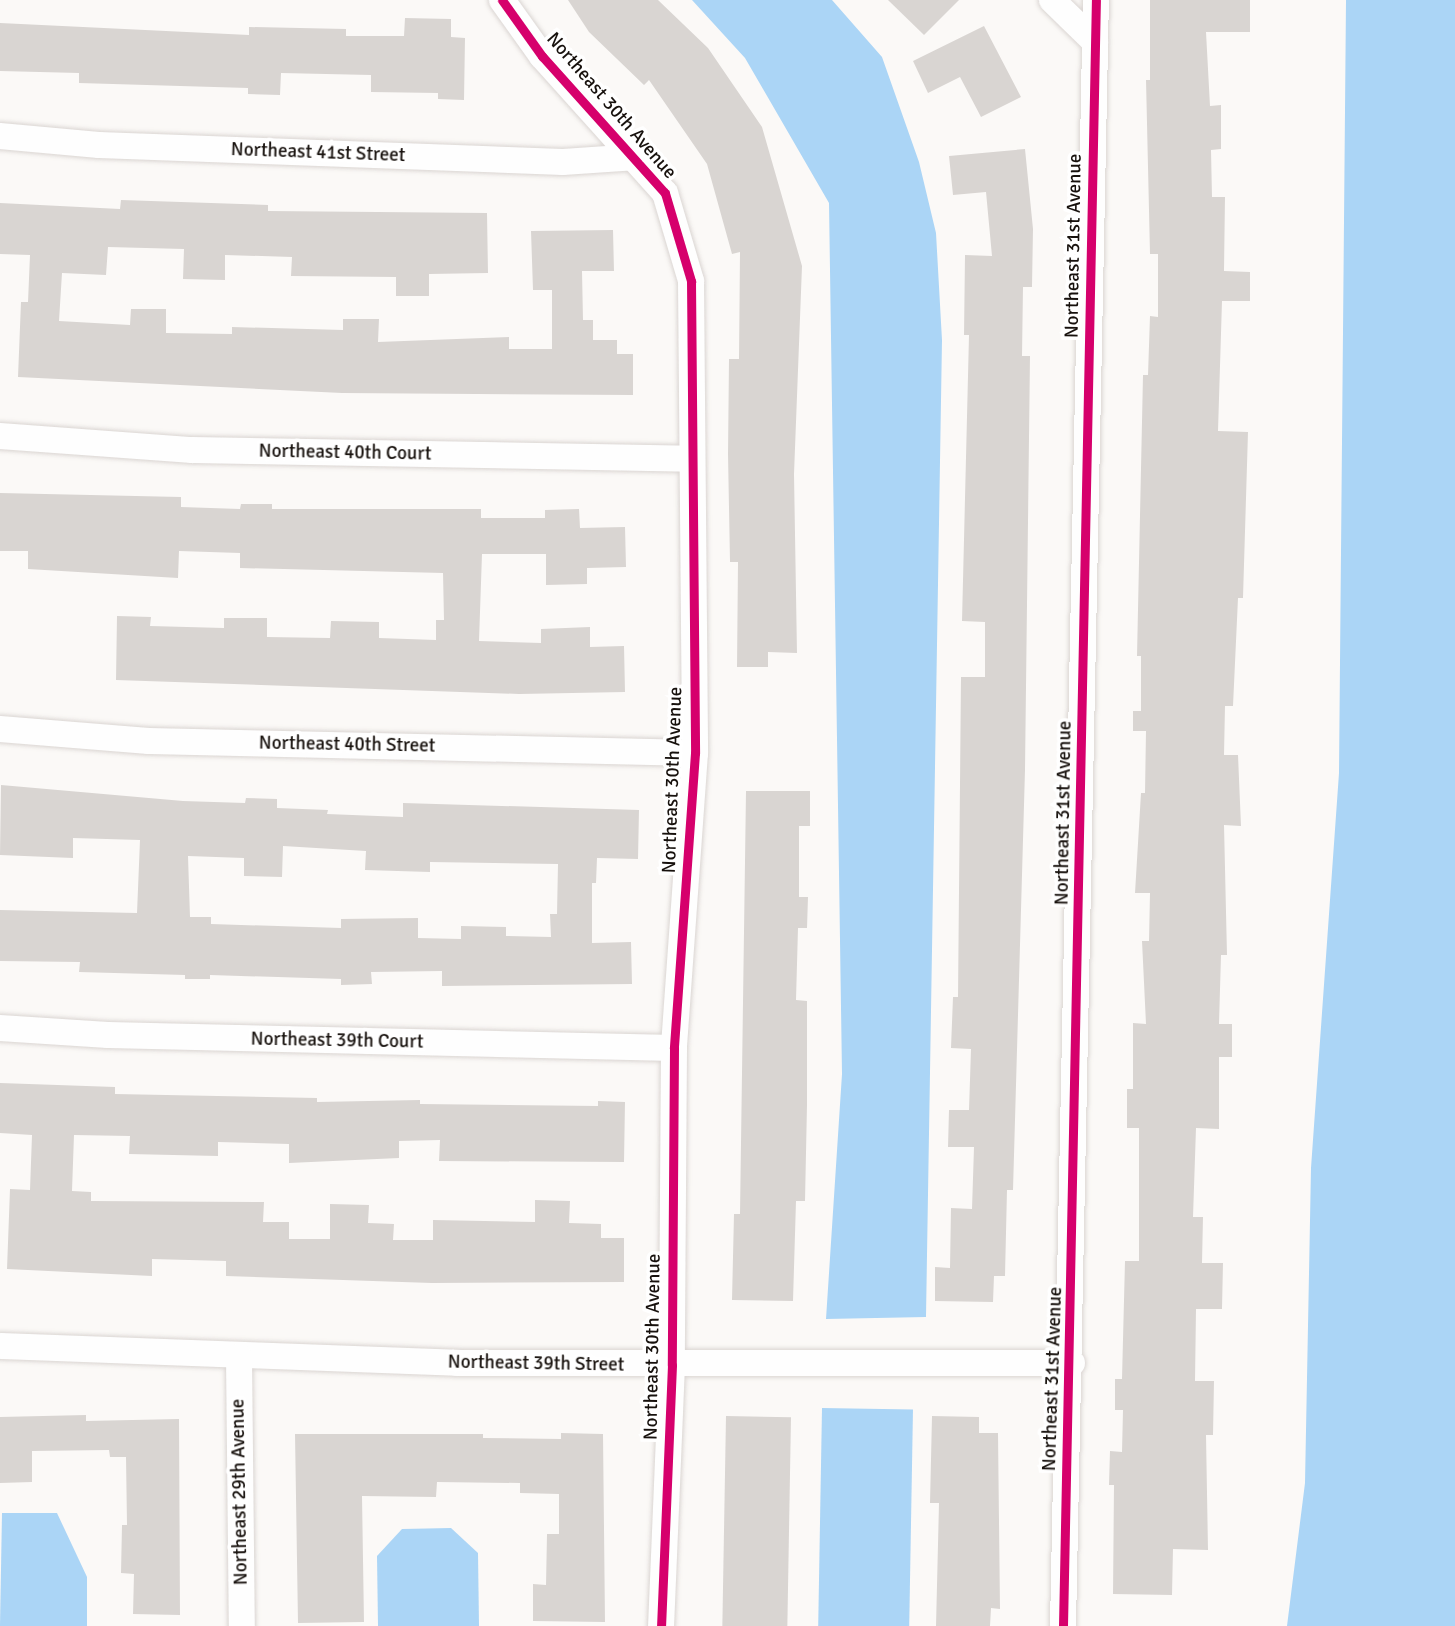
<!DOCTYPE html>
<html>
<head>
<meta charset="utf-8">
<style>
  body { margin:0 }
  #map { position:relative; width:1455px; height:1626px; overflow:hidden; background:#fbf9f7; font-family:Signika,sans-serif }
  div>[style] { position:absolute }
  .water>* { inset:0; background:#abd5f6; transform-origin:0 0 }
  .building>* { inset:0; background:#d9d5d2; transform-origin:0 0 }
  .roads { filter:drop-shadow(0 0 2px #dad5d2) drop-shadow(0 0 2px #dad5d2) }
  .minor>* { height:26px; margin:-13px; padding:0 13px; transform-origin:13px; border-radius:13px; background:#fefefe }
  .cycleway>* { height:9px; margin:-4.5px; padding:0 4.5px; transform-origin:4.5px; border-radius:4.5px; background:#d6006c }
  span { translate:-50% -50%; white-space:nowrap; text-align:center; line-height:1.15; -webkit-text-stroke:7px #fff; paint-order:stroke }
  .street-label { font-size:19px; color:#17110d }
</style>
</head>
<body>
<div id="map">
  <div class="water">
    <i style="clip-path:polygon(692px 0,832px 0,882px 57px,919px 162px,936px 233px,942px 340px,926px 1317px,826px 1319px,842px 1074px,829px 203px,745px 58px)"></i>
    <i style="clip-path:polygon(1346px 0,1455px 0,1455px 1626px,1287px 1626px,1305px 1483px,1311px 1168px,1339px 773px)"></i>
    <i style="left:822px;top:1408px;width:91px;height:218px;rotate:1deg"></i>
    <i style="clip-path:polygon(2px 1513px,57px 1513px,87px 1577px,87px 1626px,0 1626px)"></i>
    <i style="clip-path:polygon(451px 1528px,478px 1553px,479px 1626px,378px 1626px,377px 1556px,402px 1529px)"></i>
  </div>
  <div class="building">
    <i style="clip-path:polygon(568px 0,658px 0,708px 48px,762px 127px,802px 266px,794px 474px,797px 653px,768px 652px,768px 667px,737px 667px,738px 562px,730px 562px,728px 454px,729px 359px,739px 359px,740px 252px,732px 254px,707px 164px,649px 80px,644px 85px,589px 32px)"></i>
    <i style="clip-path:polygon(888px 0,959px 0,924px 35px)"></i>
    <i style="clip-path:polygon(1150px 0,1250px 0,1250px 32px,1206px 32px,1210px 106px,1221px 105px,1221px 149px,1211px 150px,1212px 197px,1225px 197px,1224px 271px,1250px 272px,1250px 301px,1222px 301px,1218px 431px,1248px 432px,1243px 598px,1238px 598px,1233px 706px,1225px 706px,1224px 755px,1238px 755px,1241px 826px,1224px 825px,1227px 955px,1221px 955px,1219px 1024px,1232px 1024px,1232px 1057px,1219px 1057px,1219px 1129px,1196px 1128px,1193px 1217px,1203px 1217px,1202px 1263px,1223px 1263px,1222px 1309px,1196px 1309px,1195px 1381px,1214px 1381px,1213px 1435px,1206px 1435px,1208px 1550px,1173px 1549px,1172px 1595px,1113px 1594px,1114px 1485px,1109px 1485px,1110px 1451px,1122px 1452px,1123px 1410px,1115px 1410px,1115px 1379px,1122px 1379px,1125px 1261px,1139px 1261px,1139px 1128px,1127px 1128px,1127px 1089px,1133px 1089px,1133px 1023px,1146px 1024px,1142px 941px,1149px 941px,1150px 893px,1135px 893px,1141px 793px,1145px 793px,1146px 731px,1133px 731px,1133px 711px,1141px 711px,1141px 656px,1137px 656px,1143px 375px,1148px 375px,1150px 316px,1158px 317px,1158px 254px,1150px 254px,1146px 80px,1150px 80px)"></i>
    <i style="clip-path:polygon(405px 18px,451px 19px,451px 37px,465px 38px,464px 100px,438px 99px,438px 93px,371px 92px,371px 75px,281px 73px,280px 95px,248px 94px,248px 88px,79px 83px,79px 73px,0 71px,0 23px,249px 35px,249px 27px,346px 29px,346px 36px,404px 36px)"></i>
    <i style="clip-path:polygon(984px 26px,1021px 97px,981px 117px,960px 77px,928px 93px,913px 61px)"></i>
    <i style="clip-path:polygon(1025px 149px,1033px 229px,1032px 287px,1023px 287px,1022px 356px,1030px 356px,1025px 770px,1013px 1190px,1007px 1190px,1005px 1276px,994px 1276px,993px 1302px,935px 1301px,935px 1267px,950px 1268px,951px 1208px,972px 1209px,974px 1147px,948px 1147px,949px 1110px,969px 1110px,971px 1049px,951px 1048px,953px 997px,958px 997px,961px 677px,985px 677px,985px 622px,962px 621px,969px 335px,964px 335px,965px 255px,992px 256px,986px 192px,953px 195px,949px 156px)"></i>
    <i style="clip-path:polygon(121px 200px,268px 205px,268px 211px,487px 213px,488px 273px,429px 274px,429px 296px,396px 296px,396px 277px,291px 276px,292px 257px,225px 255px,225px 280px,183px 279px,184px 249px,108px 247px,106px 275px,62px 273px,59px 321px,130px 325px,131px 309px,166px 309px,166px 333px,232px 334px,232px 327px,343px 330px,343px 319px,379px 319px,378px 342px,509px 337px,509px 349px,552px 349px,552px 290px,533px 290px,531px 231px,613px 230px,614px 271px,582px 271px,583px 320px,593px 320px,593px 340px,617px 340px,617px 354px,633px 354px,633px 395px,342px 393px,18px 377px,21px 302px,28px 302px,30px 255px,0 254px,0 203px,120px 209px)"></i>
    <i style="clip-path:polygon(0 493px,181px 497px,181px 507px,240px 509px,241px 504px,272px 504px,272px 509px,481px 509px,481px 518px,545px 518px,545px 510px,579px 509px,580px 528px,625px 527px,626px 567px,587px 568px,587px 584px,546px 585px,546px 554px,482px 554px,479px 641px,541px 643px,541px 629px,590px 627px,590px 647px,624px 646px,625px 692px,519px 694px,116px 680px,117px 616px,151px 617px,150px 626px,224px 628px,224px 618px,267px 618px,267px 637px,330px 638px,331px 621px,379px 622px,379px 638px,436px 640px,436px 620px,444px 620px,443px 573px,240px 568px,240px 553px,179px 551px,178px 578px,28px 569px,28px 551px,0 551px)"></i>
    <i style="clip-path:polygon(evenodd,1px 785px,183px 801px,245px 803px,246px 798px,277px 799px,277px 808px,328px 810px,327px 814px,403px 817px,403px 803px,639px 810px,638px 859px,597px 858px,596px 883px,592px 883px,592px 943px,631px 942px,632px 984px,442px 986px,442px 971px,371px 972px,372px 984px,341px 985px,341px 979px,210px 975px,210px 979px,185px 979px,185px 975px,79px 972px,80px 962px,0 961px,0 910px,137px 913px,140px 840px,73px 838px,73px 858px,0 855px,1px 785px,283px 846px,366px 851px,365px 870px,430px 872px,430px 862px,558px 864px,557px 914px,550px 914px,551px 937px,506px 936px,506px 927px,461px 926px,461px 939px,418px 938px,418px 918px,341px 919px,341px 928px,211px 924px,211px 917px,190px 917px,188px 856px,244px 858px,244px 876px,282px 877px,283px 846px)"></i>
    <i style="clip-path:polygon(746px 791px,810px 791px,810px 826px,799px 826px,799px 897px,808px 897px,807px 928px,798px 928px,796px 1000px,807px 1001px,807px 1105px,805px 1201px,796px 1201px,793px 1301px,732px 1300px,734px 1214px,740px 1214px)"></i>
    <i style="clip-path:polygon(0 1083px,115px 1087px,115px 1094px,317px 1098px,317px 1102px,420px 1100px,420px 1104px,598px 1106px,598px 1101px,625px 1102px,624px 1162px,439px 1161px,440px 1140px,399px 1141px,399px 1158px,289px 1163px,289px 1144px,218px 1142px,218px 1156px,129px 1154px,130px 1136px,74px 1135px,72px 1191px,91px 1192px,91px 1201px,264px 1202px,263px 1222px,289px 1222px,289px 1239px,330px 1239px,330px 1204px,369px 1205px,368px 1223px,394px 1224px,393px 1240px,433px 1240px,433px 1220px,535px 1222px,535px 1200px,570px 1201px,569px 1223px,601px 1224px,601px 1238px,624px 1238px,624px 1282px,432px 1283px,226px 1276px,226px 1261px,152px 1259px,152px 1276px,7px 1269px,10px 1189px,30px 1190px,32px 1135px,0 1133px)"></i>
    <i style="clip-path:polygon(86px 1415px,86px 1421px,179px 1419px,180px 1615px,133px 1614px,134px 1574px,121px 1573px,122px 1525px,127px 1525px,126px 1457px,110px 1457px,109px 1450px,32px 1451px,32px 1482px,0 1483px,0 1417px)"></i>
    <i style="left:726px;top:1416px;width:65px;height:210px;rotate:1deg"></i>
    <i style="clip-path:polygon(932px 1416px,979px 1417px,979px 1433px,998px 1433px,1000px 1609px,991px 1608px,990px 1626px,936px 1626px,939px 1503px,930px 1503px)"></i>
    <i style="clip-path:polygon(561px 1433px,603px 1434px,605px 1622px,533px 1621px,533px 1584px,546px 1585px,547px 1534px,559px 1534px,559px 1494px,520px 1493px,520px 1483px,437px 1482px,436px 1497px,362px 1496px,364px 1622px,298px 1623px,295px 1434px,483px 1434px,483px 1438px,561px 1439px)"></i>
  </div>
  <div class="roads">
    <div class="minor">
      <i style="left:502px;top:0;width:69px;rotate:54.5deg"></i>
      <i style="left:542px;top:56px;width:184px;rotate:48.1deg"></i>
      <i style="left:665px;top:193px;width:92px;rotate:73.5deg"></i>
      <i style="left:691px;top:281px;width:472px;rotate:89.5deg"></i>
      <i style="left:695px;top:753px;width:296px;rotate:94.1deg"></i>
      <i style="left:674px;top:1048px;width:317px;rotate:90.4deg"></i>
      <i style="left:672px;top:1365px;width:261px;rotate:92.4deg"></i>
      <i style="left:1052px;top:0;width:60px;rotate:44.3deg"></i>
      <i style="left:0;top:136px;width:99px;rotate:5.2deg"></i>
      <i style="left:99px;top:145px;width:464px;rotate:2.1deg"></i>
      <i style="left:563px;top:162px;width:74px;rotate:-3.9deg"></i>
      <i style="left:0;top:436px;width:193px;rotate:4.2deg"></i>
      <i style="left:192px;top:450px;width:499px;rotate:1deg"></i>
      <i style="left:0;top:729px;width:149px;rotate:4.6deg"></i>
      <i style="left:149px;top:741px;width:546px;rotate:1.26deg"></i>
      <i style="left:0;top:1028px;width:108px;rotate:3.7deg"></i>
      <i style="left:108px;top:1035px;width:566px;rotate:1.32deg"></i>
      <i style="left:0;top:1346px;width:457px;rotate:2.1deg"></i>
      <i style="left:457px;top:1363px;width:615px"></i>
      <i style="left:239px;top:1357px;width:269px;rotate:89.4deg"></i>
      <i style="left:1063px;top:1626px;width:1626px;rotate:-88.84deg"></i>
    </div>
  </div>
  <div class="cycleway">
    <i style="left:502px;top:0;width:69px;rotate:54.5deg"></i>
    <i style="left:542px;top:56px;width:184px;rotate:48.1deg"></i>
    <i style="left:665px;top:193px;width:92px;rotate:73.5deg"></i>
    <i style="left:691px;top:281px;width:472px;rotate:89.5deg"></i>
    <i style="left:695px;top:753px;width:296px;rotate:94.1deg"></i>
    <i style="left:674px;top:1048px;width:317px;rotate:90.4deg"></i>
    <i style="left:672px;top:1365px;width:261px;rotate:92.4deg"></i>
    <i style="left:1063px;top:1626px;width:1626px;rotate:-88.84deg"></i>
  </div>
  <div class="street-label">
    <span style="left:611px;top:106px;rotate:49deg">Northeast 30th Avenue</span>
    <span style="left:318px;top:153px;rotate:2deg">Northeast 41st Street</span>
    <span style="left:1074px;top:246px;rotate:-89deg">Northeast 31st Avenue</span>
    <span style="left:345px;top:453px;rotate:1deg">Northeast 40th Court</span>
    <span style="left:347px;top:745px;rotate:1deg">Northeast 40th Street</span>
    <span style="left:673px;top:780px;rotate:-88deg">Northeast 30th Avenue</span>
    <span style="left:1064px;top:813px;rotate:-89deg">Northeast 31st Avenue</span>
    <span style="left:337px;top:1041px;rotate:1deg">Northeast 39th Court</span>
    <span style="left:653px;top:1347px;rotate:-89deg">Northeast 30th Avenue</span>
    <span style="left:536px;top:1364px;rotate:1deg">Northeast 39th Street</span>
    <span style="left:1053px;top:1379px;rotate:-88deg">Northeast 31st Avenue</span>
    <span style="left:240px;top:1492px;rotate:-91deg">Northeast 29th Avenue</span>
  </div>
</div>
</body>
</html>
